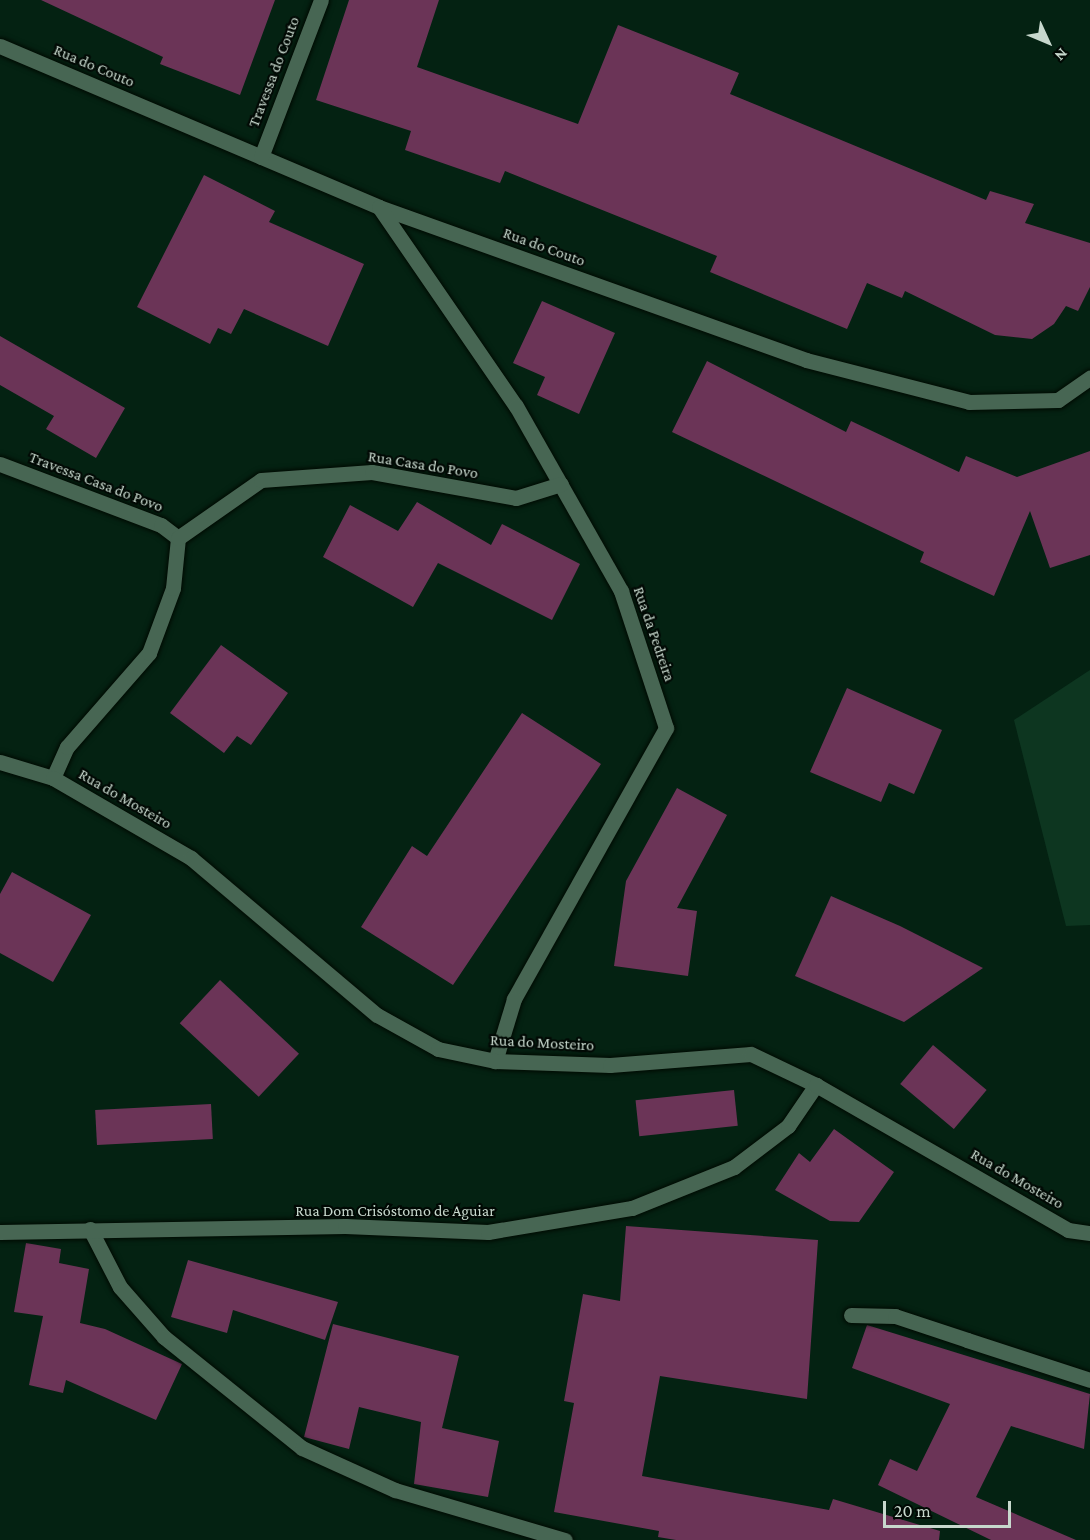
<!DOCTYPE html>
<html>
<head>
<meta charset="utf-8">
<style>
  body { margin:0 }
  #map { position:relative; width:1090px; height:1540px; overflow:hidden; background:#042212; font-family:"Crimson Pro",serif }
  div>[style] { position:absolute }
  .green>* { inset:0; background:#0d3620 }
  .building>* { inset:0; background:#6b3457; transform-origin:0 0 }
  .roads { filter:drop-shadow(0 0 2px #000a02) drop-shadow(0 0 2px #000a02) }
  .service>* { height:15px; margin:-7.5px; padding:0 7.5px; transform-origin:7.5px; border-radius:7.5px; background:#476653 }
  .minor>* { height:15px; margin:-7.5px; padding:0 7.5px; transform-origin:7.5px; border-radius:7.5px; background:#476653 }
  .secondary>* { height:15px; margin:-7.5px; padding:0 7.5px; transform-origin:7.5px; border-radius:7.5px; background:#476653 }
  span { translate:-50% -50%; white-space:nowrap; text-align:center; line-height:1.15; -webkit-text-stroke:4.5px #010904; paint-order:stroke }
  .street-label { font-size:16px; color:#c7d8cd }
  .north { position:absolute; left:1018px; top:12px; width:60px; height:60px; -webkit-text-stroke:4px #010904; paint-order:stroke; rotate:134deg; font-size:16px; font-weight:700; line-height:24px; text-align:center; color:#c7d8cd }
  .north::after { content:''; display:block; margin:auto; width:21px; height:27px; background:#c7d8cd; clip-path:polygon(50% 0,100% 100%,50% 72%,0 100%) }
  .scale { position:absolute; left:883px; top:1501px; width:128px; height:27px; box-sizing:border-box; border:3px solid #c7d8cd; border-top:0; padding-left:8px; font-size:18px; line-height:21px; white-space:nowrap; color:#c7d8cd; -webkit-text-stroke:4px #010904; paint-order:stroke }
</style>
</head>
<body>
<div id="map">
  <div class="green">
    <i style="clip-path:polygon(1090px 670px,1090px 925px,1066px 926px,1014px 720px)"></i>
  </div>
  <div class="building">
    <i style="clip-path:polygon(41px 0,275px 0,240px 95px,160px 64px,163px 57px)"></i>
    <i style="clip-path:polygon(349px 0,439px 0,417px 67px,578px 124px,618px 25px,739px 73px,730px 94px,986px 200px,990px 191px,1034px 204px,1025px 223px,1090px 243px,1090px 287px,1078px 311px,1066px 306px,1054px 324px,1032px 339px,995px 335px,905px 291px,902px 298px,867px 283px,847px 329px,710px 272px,717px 256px,505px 171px,500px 183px,405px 150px,411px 131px,316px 100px)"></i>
    <i style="clip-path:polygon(204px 175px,275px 211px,269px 222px,364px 264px,328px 346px,244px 309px,231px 334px,218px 328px,210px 344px,137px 307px)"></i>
    <i style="clip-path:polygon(542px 301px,615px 333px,579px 414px,537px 395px,545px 377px,513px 363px)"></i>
    <i style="clip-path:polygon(0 336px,125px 408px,96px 458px,46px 429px,54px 416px,0 385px)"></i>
    <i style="clip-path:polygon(707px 361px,846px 432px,851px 421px,959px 472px,966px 456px,1017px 477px,1090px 451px,1090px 555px,1050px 568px,1030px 511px,994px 596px,920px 562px,924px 552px,672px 432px)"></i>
    <i style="clip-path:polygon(417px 502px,491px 545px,502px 524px,580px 564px,552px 620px,438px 563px,413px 607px,323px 557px,350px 505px,398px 531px)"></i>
    <i style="clip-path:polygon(221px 645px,288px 693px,251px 745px,237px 736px,224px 753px,170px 713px)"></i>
    <i style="clip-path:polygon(847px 688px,942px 730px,914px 794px,889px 783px,881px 802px,810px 772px)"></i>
    <i style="clip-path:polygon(522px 713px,601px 764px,453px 985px,361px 927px,412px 846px,427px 856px)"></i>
    <i style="clip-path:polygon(677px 788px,727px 815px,677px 908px,697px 911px,688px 976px,614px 966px,626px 881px)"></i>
    <i style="clip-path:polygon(12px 872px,91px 915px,53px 982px,0 953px,0 894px)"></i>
    <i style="clip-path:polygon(831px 896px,900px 926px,983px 968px,904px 1022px,795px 976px)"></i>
    <i style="left:220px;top:980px;width:108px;height:59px;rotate:43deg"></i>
    <i style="left:933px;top:1045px;width:70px;height:51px;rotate:40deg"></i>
    <i style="left:734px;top:1090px;width:36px;height:99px;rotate:84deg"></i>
    <i style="left:211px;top:1104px;width:35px;height:116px;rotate:87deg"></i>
    <i style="clip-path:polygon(834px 1129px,894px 1172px,859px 1222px,830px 1221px,775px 1190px,799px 1153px,810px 1162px)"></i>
    <i style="clip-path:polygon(626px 1226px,818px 1240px,807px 1399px,660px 1376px,642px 1476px,829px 1510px,833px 1499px,940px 1531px,939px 1540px,676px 1540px,658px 1537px,659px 1531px,554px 1512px,574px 1403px,564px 1401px,583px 1294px,620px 1301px)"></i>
    <i style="clip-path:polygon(26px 1243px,61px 1249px,59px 1263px,89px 1269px,80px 1323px,105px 1329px,182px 1364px,156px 1420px,66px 1380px,63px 1393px,29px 1385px,43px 1316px,14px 1312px)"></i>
    <i style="clip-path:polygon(188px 1260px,338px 1302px,325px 1340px,233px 1310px,227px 1333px,171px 1317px)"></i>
    <i style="clip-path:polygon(333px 1324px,459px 1356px,442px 1428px,499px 1441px,488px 1497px,414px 1484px,421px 1422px,359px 1407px,349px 1449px,304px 1437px)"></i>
    <i style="clip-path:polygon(867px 1325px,1090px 1394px,1084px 1449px,1011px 1426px,976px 1497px,1076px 1540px,991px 1540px,878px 1485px,890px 1459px,917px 1471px,950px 1404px,852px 1368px)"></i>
  </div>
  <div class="roads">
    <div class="service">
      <i style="left:851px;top:1315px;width:44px;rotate:1.3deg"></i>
      <i style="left:895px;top:1316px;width:76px;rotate:18.4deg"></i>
    </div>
    <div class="minor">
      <i style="left:0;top:46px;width:412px;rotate:23deg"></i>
      <i style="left:379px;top:207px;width:454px;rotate:19.7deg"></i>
      <i style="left:806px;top:360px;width:168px;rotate:14.4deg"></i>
      <i style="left:969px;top:402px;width:89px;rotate:-1.3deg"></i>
      <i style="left:1058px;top:400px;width:39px;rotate:-35deg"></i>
      <i style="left:261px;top:157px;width:168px;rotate:-69.1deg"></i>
      <i style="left:379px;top:207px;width:242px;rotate:55.5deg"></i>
      <i style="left:516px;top:406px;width:213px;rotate:60.4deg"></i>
      <i style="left:621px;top:591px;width:144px;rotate:71.8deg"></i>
      <i style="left:666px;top:728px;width:311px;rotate:119.3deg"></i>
      <i style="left:514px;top:999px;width:65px;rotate:107deg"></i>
      <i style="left:0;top:464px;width:172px;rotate:20.8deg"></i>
      <i style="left:161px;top:525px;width:21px;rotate:37deg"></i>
      <i style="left:53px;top:778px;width:34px;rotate:-66deg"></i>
      <i style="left:67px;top:747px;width:125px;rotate:-48.9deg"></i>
      <i style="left:149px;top:653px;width:69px;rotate:-69.7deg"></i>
      <i style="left:173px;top:588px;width:50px;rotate:-84.3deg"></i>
      <i style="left:178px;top:538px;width:101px;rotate:-34.9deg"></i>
      <i style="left:261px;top:480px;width:111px;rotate:-4.1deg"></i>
      <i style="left:372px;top:472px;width:146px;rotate:10.2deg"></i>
      <i style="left:516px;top:498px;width:47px;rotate:-17.3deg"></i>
      <i style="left:90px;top:1229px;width:65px;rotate:62.7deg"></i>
      <i style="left:120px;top:1287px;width:67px;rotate:48.7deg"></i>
      <i style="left:164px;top:1337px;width:177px;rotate:38.8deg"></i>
      <i style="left:302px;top:1448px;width:102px;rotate:24.3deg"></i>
      <i style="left:395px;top:1490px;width:177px;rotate:16.4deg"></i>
      <i style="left:0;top:1232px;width:345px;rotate:-1deg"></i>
      <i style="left:345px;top:1226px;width:143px;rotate:2.4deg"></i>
      <i style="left:488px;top:1232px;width:146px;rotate:-9.5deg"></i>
      <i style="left:632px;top:1208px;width:110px;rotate:-21.9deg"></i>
      <i style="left:734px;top:1167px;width:68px;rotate:-37.2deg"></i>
      <i style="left:788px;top:1126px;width:50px;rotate:-55.7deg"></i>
      <i style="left:967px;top:1340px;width:129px;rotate:18deg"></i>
    </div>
    <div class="secondary">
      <i style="left:0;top:762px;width:55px;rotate:16.8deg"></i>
      <i style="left:53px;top:778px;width:160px;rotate:30.1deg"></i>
      <i style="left:191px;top:858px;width:243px;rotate:40.2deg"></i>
      <i style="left:377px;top:1015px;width:70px;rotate:29.1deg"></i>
      <i style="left:438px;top:1049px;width:58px;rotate:11.9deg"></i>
      <i style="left:495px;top:1061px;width:115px;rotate:2deg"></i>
      <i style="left:610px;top:1065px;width:141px;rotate:-4.5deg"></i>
      <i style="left:751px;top:1054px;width:72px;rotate:25.5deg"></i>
      <i style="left:816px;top:1085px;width:291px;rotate:29.9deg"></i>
      <i style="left:1068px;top:1230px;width:22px;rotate:8deg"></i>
    </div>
  </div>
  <div class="street-label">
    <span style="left:94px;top:66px;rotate:23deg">Rua do Couto</span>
    <span style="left:274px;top:72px;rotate:-69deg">Travessa do Couto</span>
    <span style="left:544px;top:247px;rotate:20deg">Rua do Couto</span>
    <span style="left:423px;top:465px;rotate:9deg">Rua Casa do Povo</span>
    <span style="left:96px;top:482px;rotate:21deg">Travessa Casa do Povo</span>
    <span style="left:654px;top:634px;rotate:71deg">Rua da Pedreira</span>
    <span style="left:125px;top:799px;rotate:30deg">Rua do Mosteiro</span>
    <span style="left:542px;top:1043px;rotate:3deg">Rua do Mosteiro</span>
    <span style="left:1017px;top:1179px;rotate:30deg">Rua do Mosteiro</span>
    <span style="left:395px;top:1211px">Rua Dom Crisóstomo de Aguiar</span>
  </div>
  <div class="north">N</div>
  <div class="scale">20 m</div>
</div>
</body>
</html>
